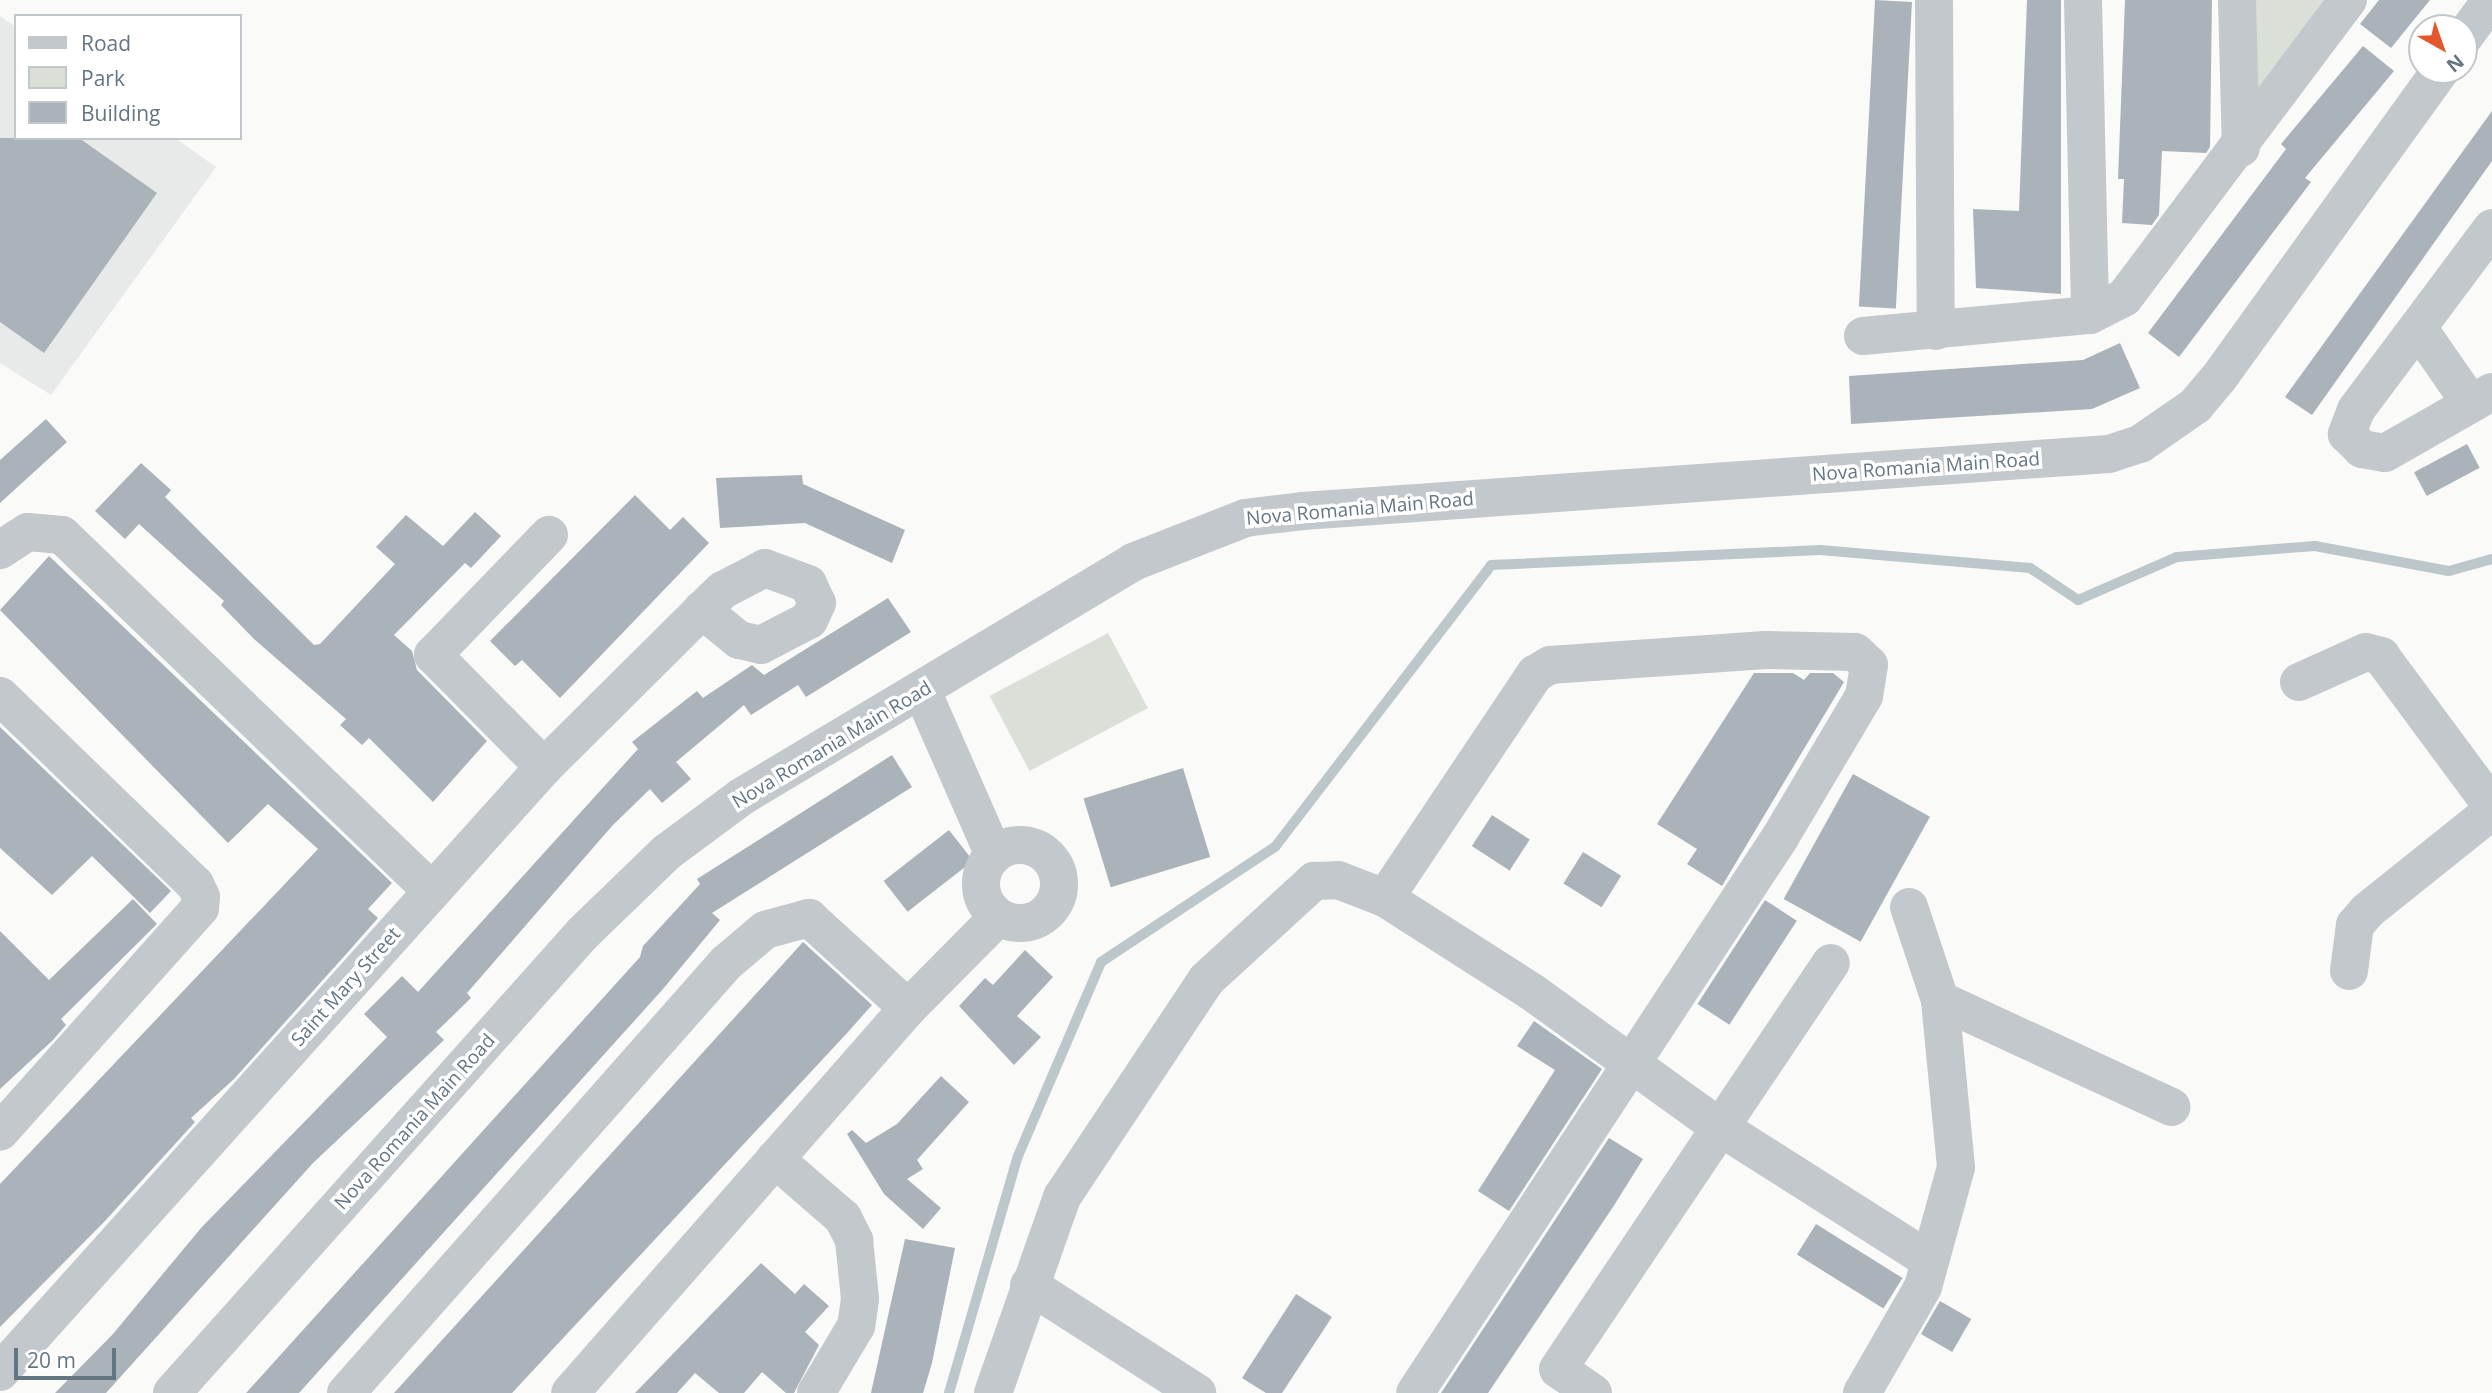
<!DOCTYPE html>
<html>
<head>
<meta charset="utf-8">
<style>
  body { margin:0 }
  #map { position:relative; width:2492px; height:1393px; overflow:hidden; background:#fafaf8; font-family:"Open Sans",sans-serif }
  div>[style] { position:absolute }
  .built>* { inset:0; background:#e8e9e9 }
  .green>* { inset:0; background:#dadfd7; transform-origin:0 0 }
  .stream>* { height:10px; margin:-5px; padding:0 5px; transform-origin:5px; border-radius:5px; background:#bbc7cb }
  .building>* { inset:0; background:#aab3b9; transform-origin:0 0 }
  .minor>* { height:38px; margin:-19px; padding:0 19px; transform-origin:19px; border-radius:19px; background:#c3c8cc }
  .minor>.ring { margin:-19px; padding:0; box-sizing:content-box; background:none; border:38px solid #c3c8cc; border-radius:50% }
  span { translate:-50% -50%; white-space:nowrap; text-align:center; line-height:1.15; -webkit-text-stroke:7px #fff; paint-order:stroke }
  .street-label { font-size:19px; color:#657683 }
  .legend { position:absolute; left:14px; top:14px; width:228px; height:126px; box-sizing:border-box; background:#fff; border:2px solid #c1c8cd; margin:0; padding:9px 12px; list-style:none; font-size:21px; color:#657683 }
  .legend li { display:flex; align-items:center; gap:14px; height:35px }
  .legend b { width:35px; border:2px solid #c1c8cd }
  .north { position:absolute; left:2408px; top:14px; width:70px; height:70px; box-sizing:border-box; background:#fff; border:2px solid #c1c8cd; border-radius:50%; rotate:140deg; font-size:19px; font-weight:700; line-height:28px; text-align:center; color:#657683 }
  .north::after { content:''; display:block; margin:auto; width:24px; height:32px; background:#e4572e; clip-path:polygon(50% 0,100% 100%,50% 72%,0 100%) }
  .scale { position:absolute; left:14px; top:1348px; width:102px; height:32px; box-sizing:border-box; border:4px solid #657683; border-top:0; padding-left:9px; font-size:21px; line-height:24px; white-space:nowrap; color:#657683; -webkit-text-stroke:5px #fff; paint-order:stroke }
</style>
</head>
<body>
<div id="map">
  <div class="built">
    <i style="clip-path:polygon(0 16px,16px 27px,16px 138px,175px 138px,216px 167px,51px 395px,0 363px)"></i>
  </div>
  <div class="green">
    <i style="clip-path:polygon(2252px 0,2330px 0,2254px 103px)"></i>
    <i style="left:1108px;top:633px;width:85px;height:134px;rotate:62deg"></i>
  </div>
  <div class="stream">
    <i style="left:949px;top:1393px;width:247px;rotate:-73.8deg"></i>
    <i style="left:1018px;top:1156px;width:211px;rotate:-66.8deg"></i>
    <i style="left:1101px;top:962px;width:209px;rotate:-33.5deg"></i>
    <i style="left:1275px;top:847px;width:355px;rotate:-52.5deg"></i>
    <i style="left:1491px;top:565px;width:329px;rotate:-2.6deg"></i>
    <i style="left:1820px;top:550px;width:211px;rotate:4.9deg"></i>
    <i style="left:2030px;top:568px;width:58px;rotate:33.7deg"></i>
    <i style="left:2078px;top:600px;width:108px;rotate:-23.5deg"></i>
    <i style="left:2177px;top:557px;width:138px;rotate:-4.6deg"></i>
    <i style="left:2315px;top:546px;width:136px;rotate:10.6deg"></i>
    <i style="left:2449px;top:571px;width:45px;rotate:-15.6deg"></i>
  </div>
  <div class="building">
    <i style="left:1875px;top:0;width:37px;height:307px;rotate:3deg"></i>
    <i style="clip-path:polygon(2027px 0,2061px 0,2061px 294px,1976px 288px,1973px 209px,2019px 211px)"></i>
    <i style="clip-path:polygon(2125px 0,2212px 0,2210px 147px,2206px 153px,2162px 151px,2159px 215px,2152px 225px,2122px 223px,2124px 179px,2118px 179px)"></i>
    <i style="clip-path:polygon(2379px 0,2430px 0,2391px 48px,2360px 24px)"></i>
    <i style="clip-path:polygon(2363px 46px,2394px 71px,2305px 178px,2311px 182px,2179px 357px,2148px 333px,2286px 149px,2281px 144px)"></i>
    <i style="clip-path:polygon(2492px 111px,2492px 161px,2312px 415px,2285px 397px)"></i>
    <i style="clip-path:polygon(0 138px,79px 138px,157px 193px,44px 353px,0 322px)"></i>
    <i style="clip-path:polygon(2120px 343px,2140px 388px,2092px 409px,1851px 424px,1849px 376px,2083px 360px)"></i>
    <i style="clip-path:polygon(46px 419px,67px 442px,0 503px,0 460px)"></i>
    <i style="left:2467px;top:444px;width:27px;height:60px;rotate:62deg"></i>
    <i style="clip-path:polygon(141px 463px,171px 490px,165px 497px,314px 645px,320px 644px,395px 564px,376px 547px,406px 515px,443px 546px,475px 512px,501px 536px,471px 568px,465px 563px,394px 635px,412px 651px,417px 670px,487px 741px,433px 802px,369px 738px,362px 745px,340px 725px,346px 719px,254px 639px,221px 605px,224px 601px,139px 524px,125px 539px,95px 511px)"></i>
    <i style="clip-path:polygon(802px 475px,803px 484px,905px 530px,892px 563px,805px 523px,720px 528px,716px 478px)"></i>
    <i style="clip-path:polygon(635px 495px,670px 530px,683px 517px,709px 543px,560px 698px,522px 660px,515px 666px,490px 641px)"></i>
    <i style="clip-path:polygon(49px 556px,392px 883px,368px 909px,378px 918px,348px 952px,234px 1079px,191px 1118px,195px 1122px,104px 1222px,0 1327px,0 1184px,318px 849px,268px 804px,228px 843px,0 610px)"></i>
    <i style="clip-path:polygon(888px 598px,911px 632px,806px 697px,798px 685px,751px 715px,744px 705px,676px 762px,691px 779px,662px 803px,650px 789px,612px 826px,467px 993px,471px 998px,436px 1032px,444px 1040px,313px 1163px,106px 1393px,55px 1393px,113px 1334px,201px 1228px,387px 1037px,364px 1014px,402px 976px,418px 992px,638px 749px,632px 742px,697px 691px,703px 698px,752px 665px,764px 675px)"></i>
    <i style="clip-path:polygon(1754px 673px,1793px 673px,1804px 680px,1810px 673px,1833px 673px,1844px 682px,1722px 886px,1687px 864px,1697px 849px,1657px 824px)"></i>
    <i style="clip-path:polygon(0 727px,171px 891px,150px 913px,92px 856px,52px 895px,0 848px)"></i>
    <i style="clip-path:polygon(892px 755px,912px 787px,712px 913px,720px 920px,663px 989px,299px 1393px,246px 1393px,640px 957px,643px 946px,700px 884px,697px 879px)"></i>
    <i style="left:1183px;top:768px;width:93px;height:104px;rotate:73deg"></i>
    <i style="left:1853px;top:774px;width:88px;height:143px;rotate:29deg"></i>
    <i style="left:1492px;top:815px;width:45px;height:37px;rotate:33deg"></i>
    <i style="left:949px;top:830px;width:39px;height:83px;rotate:52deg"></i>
    <i style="left:1583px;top:852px;width:45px;height:37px;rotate:32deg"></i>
    <i style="clip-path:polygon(133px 899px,157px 924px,61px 1019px,66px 1025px,53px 1040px,0 1089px,0 931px,49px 980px)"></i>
    <i style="left:1765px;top:900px;width:38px;height:124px;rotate:33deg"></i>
    <i style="clip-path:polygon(803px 942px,872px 1005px,848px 1032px,512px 1393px,394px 1393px)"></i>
    <i style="clip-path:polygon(1025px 950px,1053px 977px,1017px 1016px,1041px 1037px,1014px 1065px,959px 1006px,985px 978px,993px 985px)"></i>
    <i style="clip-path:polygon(1534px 1021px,1602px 1069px,1509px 1211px,1478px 1191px,1555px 1070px,1517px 1046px)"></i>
    <i style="clip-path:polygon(941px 1076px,969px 1102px,917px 1160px,923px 1169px,907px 1179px,941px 1208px,923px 1229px,884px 1194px,847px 1134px,852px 1130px,866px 1143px,897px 1124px)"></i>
    <i style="clip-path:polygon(1609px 1138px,1643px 1159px,1613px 1207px,1488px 1393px,1441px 1393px)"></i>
    <i style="left:1816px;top:1224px;width:102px;height:36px;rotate:32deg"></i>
    <i style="clip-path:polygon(905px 1239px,955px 1248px,932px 1363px,923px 1393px,871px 1393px)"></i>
    <i style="clip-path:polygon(761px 1263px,795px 1294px,804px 1284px,829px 1306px,805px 1332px,819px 1345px,794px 1393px,786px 1393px,762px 1372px,744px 1393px,719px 1393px,695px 1373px,677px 1393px,635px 1393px)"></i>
    <i style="clip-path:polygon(1296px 1294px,1332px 1317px,1282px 1393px,1266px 1393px,1242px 1378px)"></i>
    <i style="left:1940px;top:1301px;width:36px;height:38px;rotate:30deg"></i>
  </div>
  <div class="minor">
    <i style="left:1934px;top:0;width:331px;rotate:89.7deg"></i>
    <i style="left:2083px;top:0;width:315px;rotate:88.7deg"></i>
    <i style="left:2237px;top:0;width:148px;rotate:88.5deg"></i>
    <i style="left:2464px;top:37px;width:46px;rotate:-53.9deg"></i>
    <i style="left:2492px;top:228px;width:227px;rotate:126.8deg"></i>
    <i style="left:2356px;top:410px;width:26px;rotate:111deg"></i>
    <i style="left:2347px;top:434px;width:21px;rotate:45deg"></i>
    <i style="left:2362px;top:449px;width:23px;rotate:10deg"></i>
    <i style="left:2385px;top:453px;width:123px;rotate:-29.7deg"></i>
    <i style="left:2419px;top:329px;width:91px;rotate:55.3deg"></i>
    <i style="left:1863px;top:336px;width:228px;rotate:-5.3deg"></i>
    <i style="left:2090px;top:315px;width:38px;rotate:-27deg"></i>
    <i style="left:2124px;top:298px;width:373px;rotate:-53.1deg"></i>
    <i style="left:0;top:550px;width:33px;rotate:-33deg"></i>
    <i style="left:28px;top:532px;width:34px;rotate:5deg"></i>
    <i style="left:62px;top:535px;width:513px;rotate:43.9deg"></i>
    <i style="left:2299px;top:682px;width:73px;rotate:-24.1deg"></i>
    <i style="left:2366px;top:652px;width:16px;rotate:15deg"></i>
    <i style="left:2381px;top:656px;width:187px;rotate:53.5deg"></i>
    <i style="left:922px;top:691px;width:179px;rotate:66.3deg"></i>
    <i style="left:0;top:696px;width:271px;rotate:44deg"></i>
    <i style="left:195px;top:884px;width:14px;rotate:65deg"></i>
    <i style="left:201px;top:897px;width:11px;rotate:95deg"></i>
    <i style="left:200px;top:908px;width:300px;rotate:131.8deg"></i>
    <i style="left:544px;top:767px;width:158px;rotate:-134.7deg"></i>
    <i style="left:433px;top:655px;width:167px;rotate:-46deg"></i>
    <i class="ring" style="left:981px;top:845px;width:40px;height:40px"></i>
    <i style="left:1385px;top:898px;width:270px;rotate:-56.2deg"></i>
    <i style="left:1535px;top:674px;width:17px;rotate:-31deg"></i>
    <i style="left:1550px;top:665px;width:216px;rotate:-4deg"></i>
    <i style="left:1765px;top:650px;width:90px;rotate:1.3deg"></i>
    <i style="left:1855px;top:652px;width:19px;rotate:43deg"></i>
    <i style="left:1869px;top:665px;width:31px;rotate:99deg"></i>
    <i style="left:1864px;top:696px;width:163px;rotate:120.7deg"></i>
    <i style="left:1781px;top:836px;width:666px;rotate:123.31deg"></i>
    <i style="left:2349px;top:971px;width:46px;rotate:-82.6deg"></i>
    <i style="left:2355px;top:925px;width:18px;rotate:-49deg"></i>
    <i style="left:2367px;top:911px;width:160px;rotate:-38.7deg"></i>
    <i style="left:1940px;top:1000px;width:255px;rotate:24.8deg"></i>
    <i style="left:908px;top:1008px;width:128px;rotate:-45.3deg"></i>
    <i style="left:775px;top:1159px;width:90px;rotate:40.9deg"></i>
    <i style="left:843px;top:1218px;width:25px;rotate:63deg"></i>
    <i style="left:854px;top:1240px;width:59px;rotate:84.2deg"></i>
    <i style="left:860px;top:1299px;width:27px;rotate:98deg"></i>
    <i style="left:856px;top:1326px;width:78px;rotate:120.8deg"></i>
    <i style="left:1029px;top:1285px;width:200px;rotate:32.7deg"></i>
    <i style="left:0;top:1372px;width:814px;rotate:-48.04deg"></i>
    <i style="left:544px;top:767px;width:223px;rotate:-44.8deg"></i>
    <i style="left:702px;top:610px;width:29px;rotate:-44deg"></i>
    <i style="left:723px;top:590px;width:47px;rotate:-27.6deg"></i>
    <i style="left:765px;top:568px;width:46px;rotate:20.4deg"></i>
    <i style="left:808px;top:584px;width:21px;rotate:65deg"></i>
    <i style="left:817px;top:603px;width:19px;rotate:115deg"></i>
    <i style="left:809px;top:620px;width:54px;rotate:152.5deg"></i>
    <i style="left:761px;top:645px;width:23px;rotate:-167deg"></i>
    <i style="left:739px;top:640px;width:48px;rotate:-141deg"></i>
    <i style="left:172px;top:1393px;width:617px;rotate:-48.22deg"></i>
    <i style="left:583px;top:933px;width:117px;rotate:-44deg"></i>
    <i style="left:667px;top:852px;width:92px;rotate:-36.6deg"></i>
    <i style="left:741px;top:797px;width:457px;rotate:-30.9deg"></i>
    <i style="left:1133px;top:562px;width:120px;rotate:-21.4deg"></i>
    <i style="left:1245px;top:518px;width:58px;rotate:-6.9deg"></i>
    <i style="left:1303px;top:511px;width:808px;rotate:-4.05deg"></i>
    <i style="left:2109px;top:454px;width:33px;rotate:-18deg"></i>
    <i style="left:2140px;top:444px;width:67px;rotate:-34.6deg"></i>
    <i style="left:2195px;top:406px;width:35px;rotate:-50deg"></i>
    <i style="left:2218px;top:379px;width:381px;rotate:-54.2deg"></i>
    <i style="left:346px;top:1393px;width:574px;rotate:-48.53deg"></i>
    <i style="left:726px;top:963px;width:51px;rotate:-40.2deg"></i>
    <i style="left:765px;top:930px;width:46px;rotate:-15.3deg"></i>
    <i style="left:809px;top:918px;width:134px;rotate:42.3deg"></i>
    <i style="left:908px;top:1008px;width:512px;rotate:131.28deg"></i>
    <i style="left:993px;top:1393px;width:208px;rotate:-70.6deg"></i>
    <i style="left:1062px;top:1197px;width:260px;rotate:-56.4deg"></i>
    <i style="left:1206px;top:980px;width:147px;rotate:-42.5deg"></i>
    <i style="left:1314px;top:881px;width:24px;rotate:-2deg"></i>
    <i style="left:1338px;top:880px;width:50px;rotate:21deg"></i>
    <i style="left:1385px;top:898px;width:174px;rotate:32.6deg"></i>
    <i style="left:1532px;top:992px;width:229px;rotate:35.8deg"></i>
    <i style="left:1718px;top:1126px;width:250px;rotate:32.4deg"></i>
    <i style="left:1593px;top:1393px;width:42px;rotate:-145.6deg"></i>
    <i style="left:1558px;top:1369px;width:489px;rotate:-56.1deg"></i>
    <i style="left:1862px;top:1393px;width:122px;rotate:-60.1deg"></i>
    <i style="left:1923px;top:1287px;width:124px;rotate:-74.6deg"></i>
    <i style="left:1956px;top:1167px;width:168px;rotate:-95.5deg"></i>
    <i style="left:1940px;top:1000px;width:98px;rotate:-108.4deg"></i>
  </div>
  <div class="street-label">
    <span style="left:1926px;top:467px;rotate:-4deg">Nova Romania Main Road</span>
    <span style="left:1360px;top:509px;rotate:-5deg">Nova Romania Main Road</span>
    <span style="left:832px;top:745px;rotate:-31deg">Nova Romania Main Road</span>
    <span style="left:346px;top:987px;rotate:-48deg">Saint Mary Street</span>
    <span style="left:415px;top:1122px;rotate:-48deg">Nova Romania Main Road</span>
  </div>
  <ul class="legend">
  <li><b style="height:9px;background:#c3c8cc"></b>Road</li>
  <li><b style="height:19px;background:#dadfd7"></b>Park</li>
  <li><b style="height:19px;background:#aab3b9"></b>Building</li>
  </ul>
  <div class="north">N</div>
  <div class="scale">20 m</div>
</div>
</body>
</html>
